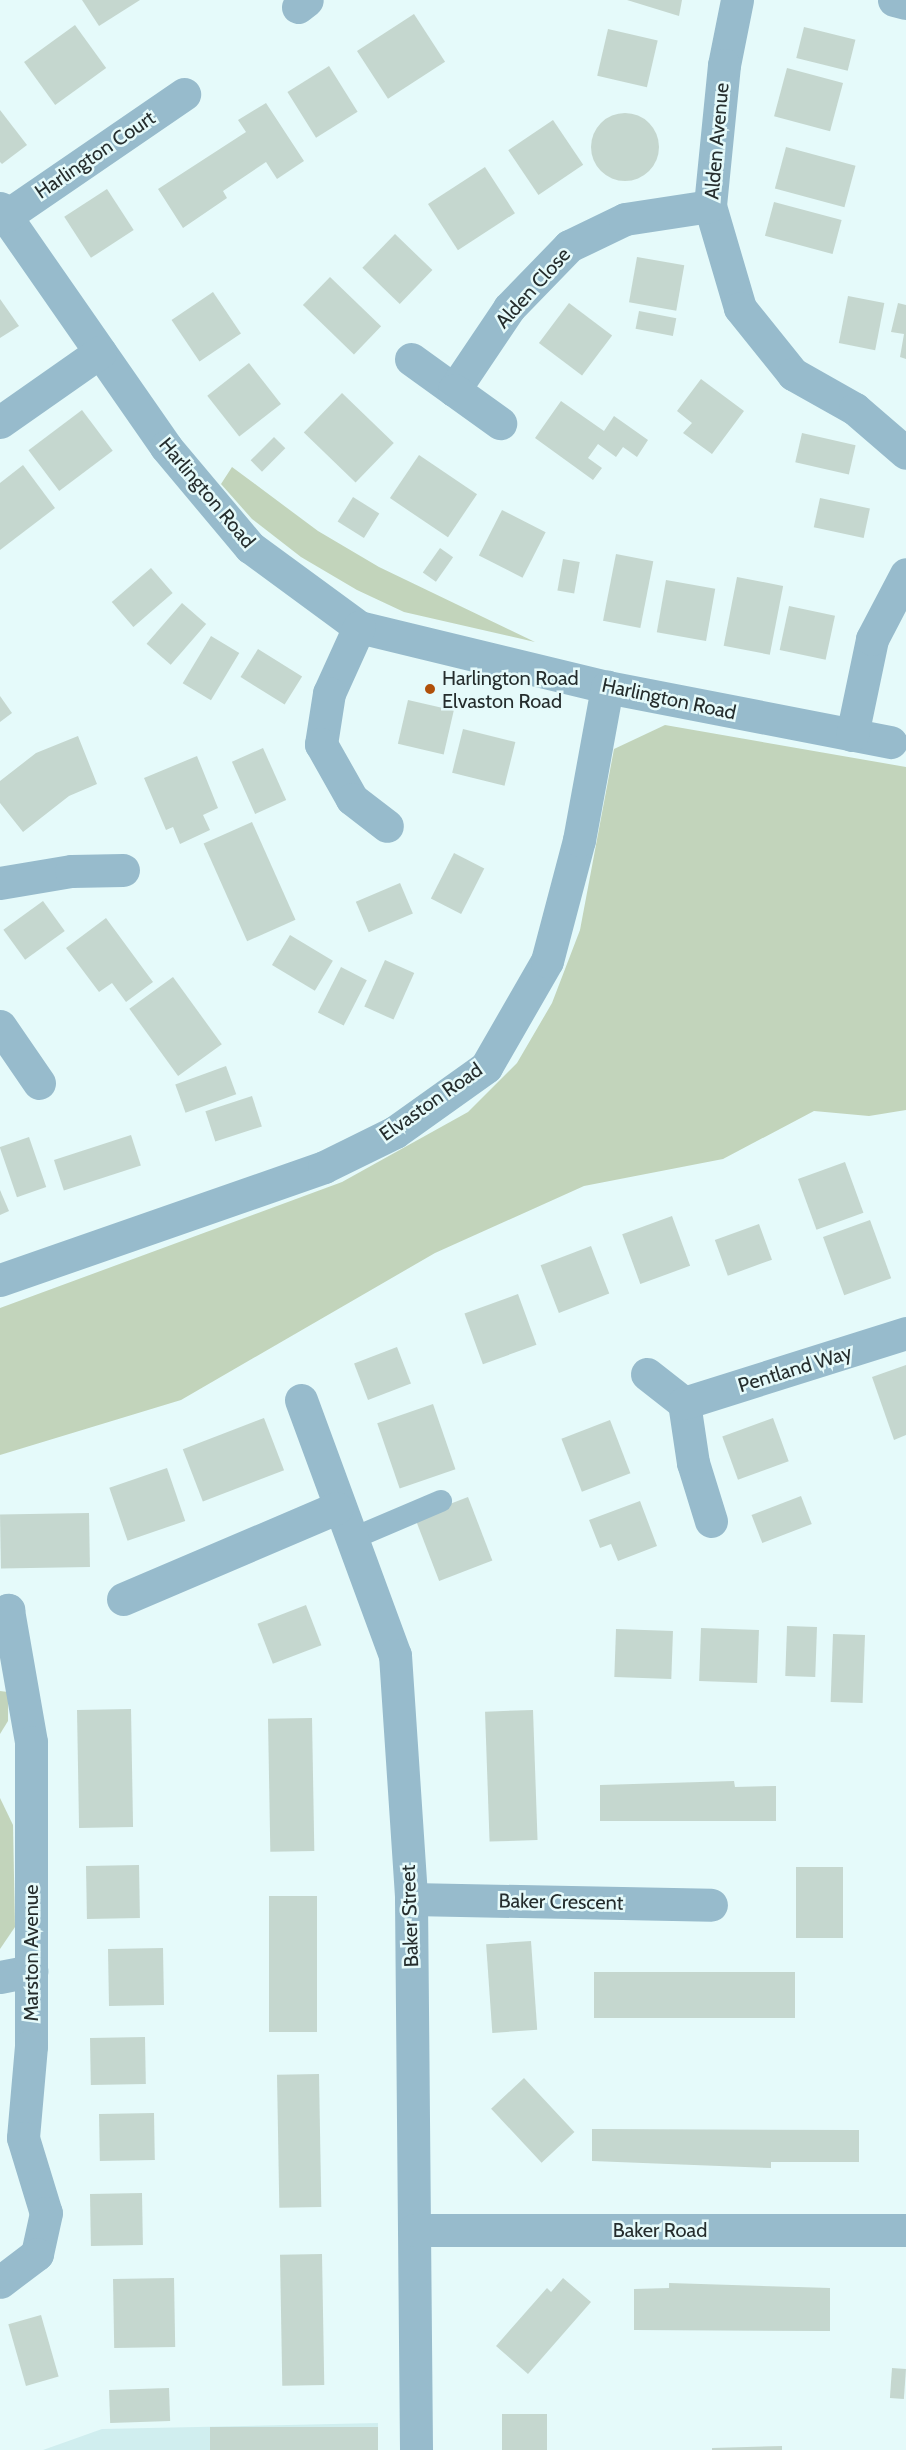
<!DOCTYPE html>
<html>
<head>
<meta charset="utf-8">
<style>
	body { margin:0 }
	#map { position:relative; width:906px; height:2450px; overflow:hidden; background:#e5fafa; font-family:Cabin,sans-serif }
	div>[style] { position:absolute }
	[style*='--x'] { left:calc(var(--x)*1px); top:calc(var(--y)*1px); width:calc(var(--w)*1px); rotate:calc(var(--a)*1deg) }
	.built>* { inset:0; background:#d0eeef }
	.green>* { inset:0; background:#c2d4bb }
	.building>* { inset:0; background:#c5d7cf; transform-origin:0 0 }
	.round { border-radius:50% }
	.lane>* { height:22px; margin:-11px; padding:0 11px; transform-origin:11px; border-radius:11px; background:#97bbcc }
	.street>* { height:33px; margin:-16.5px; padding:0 16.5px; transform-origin:16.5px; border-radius:16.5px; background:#97bbcc }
	.dots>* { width:16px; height:16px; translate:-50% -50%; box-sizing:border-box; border:3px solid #e5fafa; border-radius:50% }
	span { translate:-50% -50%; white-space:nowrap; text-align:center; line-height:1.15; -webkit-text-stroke:5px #e5fafa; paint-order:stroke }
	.street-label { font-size:20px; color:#252d2d }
	.poi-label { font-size:20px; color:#252d2d }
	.left { translate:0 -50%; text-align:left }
</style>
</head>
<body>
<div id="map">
	<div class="built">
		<i style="clip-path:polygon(378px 2423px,378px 2450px,43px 2450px,102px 2429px)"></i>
	</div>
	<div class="green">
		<i style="clip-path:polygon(232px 467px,318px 531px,379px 567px,535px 642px,404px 612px,357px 590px,301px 557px,252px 519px,221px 484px)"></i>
		<i style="clip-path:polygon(665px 725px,906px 767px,906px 1110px,869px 1116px,814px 1111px,723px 1159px,584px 1186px,435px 1253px,181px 1400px,0 1455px,0 1308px,342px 1182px,468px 1112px,517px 1063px,552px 1003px,580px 930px,614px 749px)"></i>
		<i style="clip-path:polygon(0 1691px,8px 1692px,8px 1721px,0 1734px)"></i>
		<i style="clip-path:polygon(0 1798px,13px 1825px,15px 1927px,0 1949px)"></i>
	</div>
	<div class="building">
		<i style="clip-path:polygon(82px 0,140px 0,99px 26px)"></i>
		<i style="clip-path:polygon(627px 0,682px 0,679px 16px)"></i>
		<i style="left:414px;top:14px;width:57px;height:68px;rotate:57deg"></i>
		<i style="left:75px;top:25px;width:53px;height:63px;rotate:54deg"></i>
		<i style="left:804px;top:27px;width:53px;height:32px;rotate:14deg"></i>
		<i style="left:608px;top:29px;width:51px;height:48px;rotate:13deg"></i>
		<i style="left:329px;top:66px;width:54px;height:49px;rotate:58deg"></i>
		<i style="left:787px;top:68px;width:58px;height:50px;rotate:15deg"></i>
		<i style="clip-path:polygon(266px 103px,304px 161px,277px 179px,266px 162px,223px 191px,227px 198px,183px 228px,158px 189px,246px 132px,238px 120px)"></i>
		<i style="clip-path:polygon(0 110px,27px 145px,2px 164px,0 162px)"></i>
		<i class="round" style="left:591px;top:113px;width:68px;height:68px"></i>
		<i style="left:553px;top:120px;width:54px;height:54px;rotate:56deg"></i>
		<i style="left:786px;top:147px;width:72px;height:43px;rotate:15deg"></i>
		<i style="left:485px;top:167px;width:55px;height:68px;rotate:57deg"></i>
		<i style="left:107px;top:189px;width:49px;height:51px;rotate:57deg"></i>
		<i style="left:774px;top:202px;width:70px;height:35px;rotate:15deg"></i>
		<i style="left:395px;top:234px;width:52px;height:47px;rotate:44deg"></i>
		<i style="left:637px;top:257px;width:48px;height:46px;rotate:10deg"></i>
		<i style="left:330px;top:277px;width:71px;height:39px;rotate:44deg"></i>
		<i style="left:213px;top:292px;width:50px;height:50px;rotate:56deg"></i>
		<i style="left:848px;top:296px;width:37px;height:48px;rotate:11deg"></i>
		<i style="clip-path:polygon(0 299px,19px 326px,0 338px)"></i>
		<i style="left:569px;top:303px;width:54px;height:50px;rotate:37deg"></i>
		<i style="clip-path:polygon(898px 303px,906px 305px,906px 359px,900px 357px,904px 334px,891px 332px)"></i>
		<i style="left:639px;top:311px;width:38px;height:18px;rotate:11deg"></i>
		<i style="left:249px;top:363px;width:52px;height:53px;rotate:52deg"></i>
		<i style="clip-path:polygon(701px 379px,744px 411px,712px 454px,683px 433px,692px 423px,677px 411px)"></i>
		<i style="left:342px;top:393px;width:72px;height:55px;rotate:44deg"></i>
		<i style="clip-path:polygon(561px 401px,604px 431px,614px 416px,648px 440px,637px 457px,623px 447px,616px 457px,598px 444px,588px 458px,602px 468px,593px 480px,535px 438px)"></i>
		<i style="left:82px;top:410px;width:51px;height:67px;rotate:53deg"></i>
		<i style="left:802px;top:433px;width:55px;height:30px;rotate:13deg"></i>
		<i style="left:274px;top:437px;width:16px;height:33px;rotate:45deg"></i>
		<i style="left:419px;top:455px;width:70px;height:52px;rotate:34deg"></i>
		<i style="clip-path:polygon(23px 465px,55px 508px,0 550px,0 483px)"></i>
		<i style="left:353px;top:497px;width:31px;height:29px;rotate:32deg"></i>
		<i style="left:820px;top:498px;width:51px;height:30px;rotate:12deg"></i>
		<i style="left:502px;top:510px;width:49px;height:51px;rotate:27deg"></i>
		<i style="left:440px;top:548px;width:16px;height:30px;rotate:35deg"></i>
		<i style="left:616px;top:554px;width:38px;height:68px;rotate:11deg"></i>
		<i style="left:563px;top:559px;width:17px;height:32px;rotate:10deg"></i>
		<i style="left:151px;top:568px;width:33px;height:52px;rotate:49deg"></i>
		<i style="left:737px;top:577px;width:47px;height:70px;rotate:11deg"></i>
		<i style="left:666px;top:580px;width:50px;height:53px;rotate:10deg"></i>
		<i style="left:182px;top:603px;width:32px;height:54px;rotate:41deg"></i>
		<i style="left:789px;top:606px;width:47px;height:45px;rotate:12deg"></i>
		<i style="left:211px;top:636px;width:33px;height:55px;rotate:31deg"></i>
		<i style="left:258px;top:649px;width:52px;height:33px;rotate:32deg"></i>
		<i style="clip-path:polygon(0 696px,12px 713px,0 722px)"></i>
		<i style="left:408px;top:700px;width:47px;height:45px;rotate:13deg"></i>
		<i style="left:463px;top:729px;width:54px;height:45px;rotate:14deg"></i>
		<i style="clip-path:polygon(78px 736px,97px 784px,69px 796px,23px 832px,0 803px,0 781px,36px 753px)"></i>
		<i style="left:263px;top:748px;width:57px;height:34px;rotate:66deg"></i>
		<i style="clip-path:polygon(197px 756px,218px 808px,203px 815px,210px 830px,180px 844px,173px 827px,166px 830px,144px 778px)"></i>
		<i style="left:252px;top:822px;width:107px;height:53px;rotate:66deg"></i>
		<i style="left:454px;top:853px;width:34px;height:51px;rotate:27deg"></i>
		<i style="left:400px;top:883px;width:33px;height:48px;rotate:67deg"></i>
		<i style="left:43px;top:901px;width:37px;height:49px;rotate:54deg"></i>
		<i style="clip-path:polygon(106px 918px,153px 982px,126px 1002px,112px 983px,99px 992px,66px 948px)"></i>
		<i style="left:290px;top:935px;width:50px;height:35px;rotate:31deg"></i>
		<i style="left:385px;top:960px;width:32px;height:51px;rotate:24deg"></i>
		<i style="left:341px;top:967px;width:29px;height:51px;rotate:27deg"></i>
		<i style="left:173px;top:977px;width:83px;height:54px;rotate:54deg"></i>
		<i style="left:226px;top:1066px;width:30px;height:54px;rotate:70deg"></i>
		<i style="left:252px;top:1096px;width:32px;height:49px;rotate:72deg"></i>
		<i style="left:131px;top:1135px;width:32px;height:81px;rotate:72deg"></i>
		<i style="left:29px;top:1137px;width:53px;height:31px;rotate:71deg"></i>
		<i style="left:845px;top:1162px;width:54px;height:50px;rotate:70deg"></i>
		<i style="clip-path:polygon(0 1190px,9px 1211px,0 1215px)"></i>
		<i style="left:672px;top:1216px;width:53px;height:53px;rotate:70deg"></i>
		<i style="left:870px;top:1220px;width:62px;height:50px;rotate:70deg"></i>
		<i style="left:759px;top:1224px;width:38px;height:47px;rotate:70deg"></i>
		<i style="left:591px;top:1246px;width:51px;height:54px;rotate:69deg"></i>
		<i style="left:518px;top:1294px;width:54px;height:57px;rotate:70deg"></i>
		<i style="left:397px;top:1347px;width:39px;height:46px;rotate:69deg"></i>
		<i style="clip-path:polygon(906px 1365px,906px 1435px,894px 1440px,872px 1377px)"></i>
		<i style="left:433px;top:1404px;width:69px;height:59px;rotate:71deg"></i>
		<i style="left:264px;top:1418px;width:56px;height:87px;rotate:69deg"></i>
		<i style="left:773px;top:1418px;width:46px;height:54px;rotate:70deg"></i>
		<i style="left:610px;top:1420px;width:57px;height:52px;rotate:69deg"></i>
		<i style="left:167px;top:1468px;width:56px;height:61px;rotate:71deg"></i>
		<i style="left:801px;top:1496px;width:30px;height:53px;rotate:69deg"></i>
		<i style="left:468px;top:1497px;width:68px;height:57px;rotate:69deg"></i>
		<i style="clip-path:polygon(640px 1501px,657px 1546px,618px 1561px,611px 1544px,600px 1548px,589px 1520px)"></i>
		<i style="left:89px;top:1513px;width:54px;height:89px;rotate:89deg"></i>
		<i style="left:306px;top:1605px;width:43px;height:52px;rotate:69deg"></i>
		<i style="left:787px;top:1626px;width:30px;height:50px;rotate:2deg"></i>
		<i style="left:701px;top:1628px;width:58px;height:53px;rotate:2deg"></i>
		<i style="left:616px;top:1629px;width:57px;height:48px;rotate:2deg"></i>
		<i style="left:833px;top:1634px;width:32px;height:68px;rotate:2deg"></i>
		<i style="left:131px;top:1709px;width:118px;height:54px;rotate:89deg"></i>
		<i style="left:533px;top:1710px;width:130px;height:48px;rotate:88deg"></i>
		<i style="left:312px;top:1718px;width:133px;height:44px;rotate:89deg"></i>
		<i style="clip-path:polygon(734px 1781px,735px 1787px,776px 1786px,776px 1821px,600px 1821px,600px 1785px)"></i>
		<i style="left:139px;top:1865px;width:53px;height:53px;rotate:89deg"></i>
		<i style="left:796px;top:1867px;width:47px;height:71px"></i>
		<i style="left:269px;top:1896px;width:48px;height:136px"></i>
		<i style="left:531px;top:1941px;width:89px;height:45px;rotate:86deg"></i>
		<i style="left:163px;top:1948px;width:57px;height:55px;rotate:89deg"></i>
		<i style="left:795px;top:1972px;width:46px;height:201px;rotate:90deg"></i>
		<i style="left:145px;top:2037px;width:47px;height:55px;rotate:89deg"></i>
		<i style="left:319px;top:2074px;width:133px;height:42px;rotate:89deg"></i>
		<i style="left:524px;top:2078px;width:74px;height:45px;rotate:47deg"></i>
		<i style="left:154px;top:2113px;width:47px;height:55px;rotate:89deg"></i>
		<i style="clip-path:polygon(592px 2129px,859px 2130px,859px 2162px,771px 2162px,771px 2168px,592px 2161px)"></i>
		<i style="left:142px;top:2193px;width:52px;height:52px;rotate:89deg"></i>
		<i style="left:322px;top:2254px;width:131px;height:42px;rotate:89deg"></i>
		<i style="left:174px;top:2278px;width:69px;height:61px;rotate:89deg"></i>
		<i style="clip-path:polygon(563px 2278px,591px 2302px,528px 2374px,496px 2346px,547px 2288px,551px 2292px)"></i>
		<i style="clip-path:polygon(669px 2283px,830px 2288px,830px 2331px,634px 2330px,634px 2289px,669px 2288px)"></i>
		<i style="left:41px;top:2315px;width:64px;height:34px;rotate:74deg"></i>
		<i style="left:892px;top:2368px;width:14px;height:30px;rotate:4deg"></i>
		<i style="left:169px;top:2388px;width:33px;height:60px;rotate:88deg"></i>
		<i style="left:502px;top:2414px;width:45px;height:36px"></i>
		<i style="left:378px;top:2427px;width:23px;height:168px;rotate:90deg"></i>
		<i style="clip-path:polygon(782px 2446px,782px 2450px,712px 2450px,712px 2448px)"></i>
	</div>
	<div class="lane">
		<i style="--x:349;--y:1540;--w:100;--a:-23"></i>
	</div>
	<div class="street">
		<i style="--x:737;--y:0;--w:66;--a:101.3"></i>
		<i style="--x:724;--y:65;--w:142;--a:95.7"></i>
		<i style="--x:710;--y:206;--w:106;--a:73.6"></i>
		<i style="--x:740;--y:308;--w:85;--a:51.2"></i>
		<i style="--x:793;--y:374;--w:71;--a:29.4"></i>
		<i style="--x:855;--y:409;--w:67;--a:40.8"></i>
		<i style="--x:894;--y:0;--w:12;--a:14"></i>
		<i style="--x:298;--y:7;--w:11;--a:-38"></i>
		<i style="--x:0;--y:208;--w:291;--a:55.2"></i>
		<i style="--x:166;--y:447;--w:131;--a:50"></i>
		<i style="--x:250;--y:547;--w:135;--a:36.3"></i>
		<i style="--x:359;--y:627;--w:255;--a:13.6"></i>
		<i style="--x:607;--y:687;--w:289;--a:11"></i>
		<i style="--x:6;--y:216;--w:216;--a:-34.4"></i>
		<i style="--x:411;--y:359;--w:53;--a:35.8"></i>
		<i style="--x:454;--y:390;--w:99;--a:-56.1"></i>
		<i style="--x:509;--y:308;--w:86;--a:-45.9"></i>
		<i style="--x:569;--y:246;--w:62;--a:-25.7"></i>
		<i style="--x:625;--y:219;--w:86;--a:-8.7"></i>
		<i style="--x:454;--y:390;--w:57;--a:35.7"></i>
		<i style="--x:0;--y:422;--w:122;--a:-35"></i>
		<i style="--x:359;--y:627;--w:72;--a:114.4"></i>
		<i style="--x:329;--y:693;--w:52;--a:98.9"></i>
		<i style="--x:321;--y:744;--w:63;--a:60.6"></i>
		<i style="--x:352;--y:799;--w:44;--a:37.6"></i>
		<i style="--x:852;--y:735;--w:98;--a:-78.2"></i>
		<i style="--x:872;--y:639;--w:73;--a:-62.4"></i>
		<i style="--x:0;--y:883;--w:72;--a:-9.6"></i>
		<i style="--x:71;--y:871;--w:52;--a:-1.1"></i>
		<i style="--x:0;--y:1026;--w:69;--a:55.6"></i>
		<i style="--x:0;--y:1280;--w:343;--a:-19.2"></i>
		<i style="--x:324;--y:1167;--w:79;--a:-26.2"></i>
		<i style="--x:395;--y:1132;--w:112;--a:-35.5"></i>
		<i style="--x:486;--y:1067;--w:122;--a:-60.1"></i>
		<i style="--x:547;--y:961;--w:125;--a:-75.2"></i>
		<i style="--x:579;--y:840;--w:156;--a:-79.6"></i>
		<i style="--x:647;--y:1374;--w:47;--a:38.1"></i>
		<i style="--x:301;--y:1400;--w:272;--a:69.8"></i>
		<i style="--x:395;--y:1655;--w:245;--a:86.2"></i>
		<i style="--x:411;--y:1899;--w:551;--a:89.48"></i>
		<i style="--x:711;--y:1521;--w:61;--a:-107.2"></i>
		<i style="--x:693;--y:1463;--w:61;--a:-98.5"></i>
		<i style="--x:684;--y:1403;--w:233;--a:-17.5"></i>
		<i style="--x:123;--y:1599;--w:232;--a:-23.1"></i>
		<i style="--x:0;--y:1613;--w:9;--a:-21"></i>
		<i style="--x:8;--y:1610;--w:134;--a:80.1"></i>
		<i style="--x:31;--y:1742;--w:304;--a:90"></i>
		<i style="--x:31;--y:2046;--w:92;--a:95"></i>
		<i style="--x:23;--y:2138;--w:78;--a:73"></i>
		<i style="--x:46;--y:2213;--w:42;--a:102.4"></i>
		<i style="--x:37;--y:2254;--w:46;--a:142.9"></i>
		<i style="--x:411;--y:1899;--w:300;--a:1.1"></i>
		<i style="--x:0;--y:1977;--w:32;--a:-11"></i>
		<i style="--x:414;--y:2230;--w:492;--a:0"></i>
	</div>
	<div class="dots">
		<i style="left:430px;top:689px;background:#b0500a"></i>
	</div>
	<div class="street-label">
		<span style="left:717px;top:141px;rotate:-85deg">Alden Avenue</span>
		<span style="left:95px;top:155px;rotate:-34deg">Harlington Court</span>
		<span style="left:533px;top:288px;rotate:-48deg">Alden Close</span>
		<span style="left:207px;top:493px;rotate:50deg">Harlington Road</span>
		<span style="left:669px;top:699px;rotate:12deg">Harlington Road</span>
		<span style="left:431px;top:1102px;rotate:-35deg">Elvaston Road</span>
		<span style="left:795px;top:1369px;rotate:-17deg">Pentland Way</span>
		<span style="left:561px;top:1902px;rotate:1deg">Baker Crescent</span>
		<span style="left:410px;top:1916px;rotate:-92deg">Baker Street</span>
		<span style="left:31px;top:1953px;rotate:-90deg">Marston Avenue</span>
		<span style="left:660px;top:2230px">Baker Road</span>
	</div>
	<div class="poi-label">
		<span class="left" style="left:442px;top:690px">Harlington Road<br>Elvaston Road</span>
	</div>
</div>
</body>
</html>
